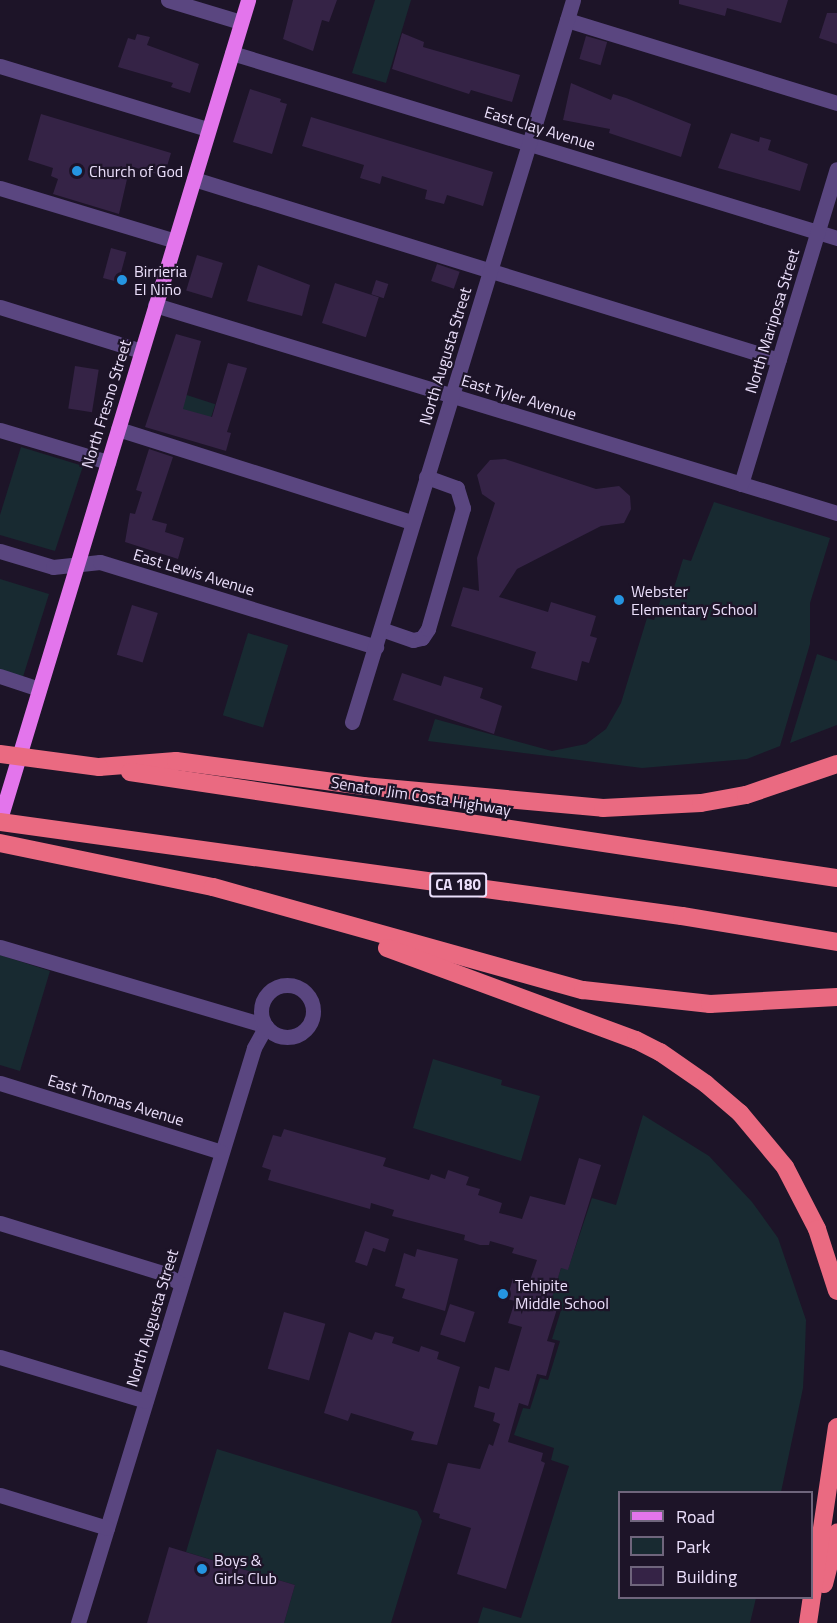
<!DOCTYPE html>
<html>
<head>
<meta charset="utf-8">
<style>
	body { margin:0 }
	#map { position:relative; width:837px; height:1623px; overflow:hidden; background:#1d1428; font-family:"Titillium Web",sans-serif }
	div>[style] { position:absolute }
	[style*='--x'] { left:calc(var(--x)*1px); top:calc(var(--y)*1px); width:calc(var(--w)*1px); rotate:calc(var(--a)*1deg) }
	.green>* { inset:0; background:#182a31; transform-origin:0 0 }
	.building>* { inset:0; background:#352346; transform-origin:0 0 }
	.minor>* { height:15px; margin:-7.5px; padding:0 7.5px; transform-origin:7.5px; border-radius:7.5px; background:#5a4680 }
	.minor>.ring { margin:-7.5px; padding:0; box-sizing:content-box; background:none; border:15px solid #5a4680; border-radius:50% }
	.major>* { height:15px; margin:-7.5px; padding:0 7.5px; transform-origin:7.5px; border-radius:7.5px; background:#e375ec }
	.highway>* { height:18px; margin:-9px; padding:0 9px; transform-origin:9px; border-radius:9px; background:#ea6a81 }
	.highway-bridge>* { height:18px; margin:-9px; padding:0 9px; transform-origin:9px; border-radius:9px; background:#ea6a81 }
	.dots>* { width:16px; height:16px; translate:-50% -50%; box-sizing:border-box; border:3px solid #1d1428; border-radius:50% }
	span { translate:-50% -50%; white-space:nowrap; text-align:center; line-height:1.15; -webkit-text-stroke:4.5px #1d1428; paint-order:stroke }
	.shield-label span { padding:2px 4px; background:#1d1428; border:2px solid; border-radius:4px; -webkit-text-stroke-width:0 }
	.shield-label { font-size:15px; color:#ebdffb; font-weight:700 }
	.street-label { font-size:16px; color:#ebdffb }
	.poi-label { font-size:16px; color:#ebdffb }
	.left { translate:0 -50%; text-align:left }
	.legend { position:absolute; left:618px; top:1491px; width:195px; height:108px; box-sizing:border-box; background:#1d1428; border:2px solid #6f657c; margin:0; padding:8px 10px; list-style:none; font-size:18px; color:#ebdffb }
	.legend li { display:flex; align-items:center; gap:12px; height:30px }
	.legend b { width:30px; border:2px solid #6f657c }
</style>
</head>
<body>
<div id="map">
	<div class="green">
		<i style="clip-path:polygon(375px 0,411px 0,386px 83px,352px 73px)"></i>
		<i style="left:162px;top:387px;width:56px;height:18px;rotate:18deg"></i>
		<i style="clip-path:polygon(21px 447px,83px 466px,55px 551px,0 535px,0 515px)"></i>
		<i style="clip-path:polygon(714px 502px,830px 538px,810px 603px,810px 644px,780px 746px,747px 759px,642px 768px,428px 741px,435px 719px,552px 751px,586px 744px,606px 729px,621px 703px,647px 618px,654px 620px,664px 589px,673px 591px,683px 559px,691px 561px)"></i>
		<i style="clip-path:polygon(0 579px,49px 594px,22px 680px,0 674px)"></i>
		<i style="left:248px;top:633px;width:42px;height:86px;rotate:17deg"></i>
		<i style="clip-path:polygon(817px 654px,837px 661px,837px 725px,790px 743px)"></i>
		<i style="clip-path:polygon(0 955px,50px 971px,20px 1071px,0 1065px)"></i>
		<i style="clip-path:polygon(433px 1059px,502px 1080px,501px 1085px,540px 1096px,521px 1161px,413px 1128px)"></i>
		<i style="clip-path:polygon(643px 1115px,709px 1156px,752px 1202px,778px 1238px,806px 1320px,805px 1349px,803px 1388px,781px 1492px,620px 1492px,620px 1598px,756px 1598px,750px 1623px,478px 1623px,483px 1607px,521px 1618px,539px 1562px,569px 1466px,551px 1460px,554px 1448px,514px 1435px,523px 1408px,530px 1409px,540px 1378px,548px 1380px,560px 1341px,552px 1339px,562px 1307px,550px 1302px,561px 1268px,568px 1269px,592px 1198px,616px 1205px)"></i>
		<i style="clip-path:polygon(217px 1449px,417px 1511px,422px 1521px,391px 1623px,284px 1623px,295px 1585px,186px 1552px)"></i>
	</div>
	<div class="building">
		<i style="clip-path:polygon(293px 0,337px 0,329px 22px,322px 20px,313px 51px,283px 39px)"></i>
		<i style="clip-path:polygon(679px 0,788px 0,781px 23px,727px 8px,725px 16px,679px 4px)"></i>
		<i style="clip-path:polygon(827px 13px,837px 13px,837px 44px,819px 38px)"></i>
		<i style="clip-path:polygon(402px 33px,424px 42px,423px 47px,520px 75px,512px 102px,471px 90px,469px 94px,392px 69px)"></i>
		<i style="clip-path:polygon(137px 34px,150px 37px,147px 45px,199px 64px,190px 93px,171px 87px,173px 83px,118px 67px,128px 38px,135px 40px)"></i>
		<i style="left:586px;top:36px;width:22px;height:24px;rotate:16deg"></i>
		<i style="clip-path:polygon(571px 83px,611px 100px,613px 94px,626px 98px,691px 124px,681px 157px,609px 133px,610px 129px,563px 120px)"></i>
		<i style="clip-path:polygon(250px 89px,281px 99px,280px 102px,287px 104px,272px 154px,233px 142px)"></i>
		<i style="clip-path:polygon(41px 114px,171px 153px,164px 176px,130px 166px,119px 214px,53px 194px,58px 179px,51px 176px,53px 168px,28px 160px)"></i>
		<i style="clip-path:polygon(311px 117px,493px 172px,483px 206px,447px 195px,444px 204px,425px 199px,427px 190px,382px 176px,380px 184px,360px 178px,364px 165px,302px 146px)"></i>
		<i style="clip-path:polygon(731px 133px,759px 142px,760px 137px,771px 140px,768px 150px,808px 164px,800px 191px,718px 168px)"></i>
		<i style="left:111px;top:248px;width:16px;height:31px;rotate:15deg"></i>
		<i style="left:197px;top:255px;width:27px;height:37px;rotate:17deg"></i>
		<i style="left:437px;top:264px;width:24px;height:18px;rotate:19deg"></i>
		<i style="clip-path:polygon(258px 265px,310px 285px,302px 316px,247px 301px)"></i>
		<i style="left:376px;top:280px;width:13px;height:15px;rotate:18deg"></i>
		<i style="left:335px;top:283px;width:46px;height:42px;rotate:18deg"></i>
		<i style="clip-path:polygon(176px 334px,201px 341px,183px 409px,212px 417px,228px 363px,247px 368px,227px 432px,231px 433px,226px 451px,145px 427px)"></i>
		<i style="left:75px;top:366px;width:24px;height:43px;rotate:9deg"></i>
		<i style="clip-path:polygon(149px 449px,173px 457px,152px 520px,167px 524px,165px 532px,184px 538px,178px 559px,125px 542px,130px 513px,135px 514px,142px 492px,136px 490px)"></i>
		<i style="clip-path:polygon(505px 459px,596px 489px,619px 486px,630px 496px,631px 509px,624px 523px,601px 526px,517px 569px,499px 597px,548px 612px,551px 602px,596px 616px,590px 636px,597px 638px,589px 663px,582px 661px,577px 681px,531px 668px,536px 652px,451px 626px,463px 587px,479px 591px,477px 558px,495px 503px,482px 494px,477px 475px,490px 460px)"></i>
		<i style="left:132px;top:605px;width:27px;height:52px;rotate:17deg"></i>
		<i style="clip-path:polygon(402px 673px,441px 686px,444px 676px,483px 688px,480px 698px,502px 706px,494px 734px,393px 700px)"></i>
		<i style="clip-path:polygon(284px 1129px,386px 1158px,383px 1166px,429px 1180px,431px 1174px,445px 1179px,448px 1170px,469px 1177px,466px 1185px,480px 1189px,478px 1195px,502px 1203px,499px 1213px,522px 1219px,530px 1196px,565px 1205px,579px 1158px,601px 1165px,568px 1270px,561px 1268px,549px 1307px,557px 1309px,547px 1341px,555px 1343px,546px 1376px,537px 1374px,528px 1406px,519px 1403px,508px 1442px,543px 1453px,541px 1461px,545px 1463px,506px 1589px,457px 1574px,471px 1528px,439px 1518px,440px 1514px,433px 1512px,448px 1463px,480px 1469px,489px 1444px,493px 1446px,500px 1424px,493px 1421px,495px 1413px,474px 1407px,479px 1386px,489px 1389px,495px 1367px,509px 1371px,522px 1327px,508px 1323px,515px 1301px,507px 1299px,513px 1278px,529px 1283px,537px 1260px,512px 1253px,514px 1248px,490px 1241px,489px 1245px,480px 1245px,464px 1240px,465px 1235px,392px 1216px,394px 1210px,371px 1203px,370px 1209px,268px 1180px,271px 1170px,262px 1167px,273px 1135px,281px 1137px)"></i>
		<i style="clip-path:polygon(365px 1231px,389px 1239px,385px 1252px,373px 1248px,367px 1266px,355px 1262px)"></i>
		<i style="clip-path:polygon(417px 1249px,458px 1259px,445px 1311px,402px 1298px,405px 1289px,395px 1286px,404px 1253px,415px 1257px)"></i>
		<i style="left:450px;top:1304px;width:26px;height:32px;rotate:18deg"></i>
		<i style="left:284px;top:1312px;width:43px;height:59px;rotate:16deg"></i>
		<i style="clip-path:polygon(349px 1332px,372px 1340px,375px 1332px,394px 1337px,392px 1343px,419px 1352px,421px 1346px,439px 1352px,437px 1359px,460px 1367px,437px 1445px,411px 1440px,414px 1432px,351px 1413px,348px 1421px,324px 1413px)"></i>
		<i style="clip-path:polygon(169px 1547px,295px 1585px,284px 1623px,147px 1623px)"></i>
	</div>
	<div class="minor">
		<i style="--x:168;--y:0;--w:76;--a:16.8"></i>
		<i style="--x:567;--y:20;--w:282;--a:17.1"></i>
		<i style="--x:232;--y:53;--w:633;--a:17"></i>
		<i style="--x:0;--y:66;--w:217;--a:16.9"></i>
		<i style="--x:194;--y:179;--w:612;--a:17.19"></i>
		<i style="--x:0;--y:188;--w:183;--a:16.8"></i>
		<i style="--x:155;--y:305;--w:713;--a:16.96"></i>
		<i style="--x:0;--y:307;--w:148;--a:17.3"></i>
		<i style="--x:118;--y:429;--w:308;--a:17.6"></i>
		<i style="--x:0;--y:430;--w:113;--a:16.5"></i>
		<i style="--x:741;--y:484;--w:329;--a:-73.1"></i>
		<i style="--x:0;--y:551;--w:55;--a:16.8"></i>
		<i style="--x:53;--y:567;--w:47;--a:-6.1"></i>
		<i style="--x:100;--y:562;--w:289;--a:17.1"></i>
		<i style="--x:381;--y:629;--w:34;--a:19"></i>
		<i style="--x:413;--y:640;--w:9;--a:-13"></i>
		<i style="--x:422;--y:638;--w:11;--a:-56"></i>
		<i style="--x:428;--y:629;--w:126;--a:-73.9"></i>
		<i style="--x:463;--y:508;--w:21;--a:-107"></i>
		<i style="--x:457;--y:488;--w:33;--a:-160"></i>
		<i style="--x:0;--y:676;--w:41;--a:18.4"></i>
		<i style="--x:352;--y:722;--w:755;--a:-72.98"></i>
		<i style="--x:0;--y:947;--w:277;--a:16.5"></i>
		<i style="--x:266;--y:1026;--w:25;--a:119"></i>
		<i style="--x:254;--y:1048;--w:601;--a:107.02"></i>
		<i class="ring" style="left:261px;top:985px;width:37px;height:37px"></i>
		<i style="--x:0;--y:1083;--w:232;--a:17.3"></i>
		<i style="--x:0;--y:1223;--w:170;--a:17.1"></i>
		<i style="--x:163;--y:1273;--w:21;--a:31"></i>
		<i style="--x:0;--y:1357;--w:152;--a:16.8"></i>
		<i style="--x:0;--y:1495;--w:112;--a:17.1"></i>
	</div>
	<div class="major">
		<i style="--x:0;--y:819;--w:856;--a:-73.15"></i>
	</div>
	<div class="highway">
		<i style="--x:99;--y:767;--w:77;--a:-4.5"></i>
		<i style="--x:176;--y:761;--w:189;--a:7.6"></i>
		<i style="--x:363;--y:786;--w:241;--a:5.2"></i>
		<i style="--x:603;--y:808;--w:98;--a:-2.9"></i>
		<i style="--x:701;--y:803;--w:46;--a:-10.1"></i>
		<i style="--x:746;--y:795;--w:96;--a:-18.8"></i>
		<i style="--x:130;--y:772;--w:715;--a:8.53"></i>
		<i style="--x:0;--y:822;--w:688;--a:7.85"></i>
		<i style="--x:682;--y:916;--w:157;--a:9.5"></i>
		<i style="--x:0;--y:843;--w:217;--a:11.7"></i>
		<i style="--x:213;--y:887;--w:384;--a:15.6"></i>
		<i style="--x:583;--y:990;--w:128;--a:6.3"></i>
		<i style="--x:710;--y:1004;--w:127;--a:-3.2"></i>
		<i style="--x:387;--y:948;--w:265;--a:20.3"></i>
		<i style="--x:636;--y:1040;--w:27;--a:27"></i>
		<i style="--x:660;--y:1052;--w:56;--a:34.8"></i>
		<i style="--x:706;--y:1084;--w:45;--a:40.5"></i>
		<i style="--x:740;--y:1113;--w:70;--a:50.2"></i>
		<i style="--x:785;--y:1167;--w:70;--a:62.7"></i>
		<i style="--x:817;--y:1229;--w:65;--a:72.1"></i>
		<i style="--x:824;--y:1584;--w:53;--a:-75.7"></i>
		<i style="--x:808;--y:1623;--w:198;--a:-81.6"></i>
	</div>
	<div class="highway-bridge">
		<i style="--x:0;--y:754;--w:100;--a:7.5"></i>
	</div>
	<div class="dots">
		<i style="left:77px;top:171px;background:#2595e1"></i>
		<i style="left:122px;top:280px;background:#2595e1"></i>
		<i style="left:619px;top:600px;background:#2595e1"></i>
		<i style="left:503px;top:1294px;background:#2595e1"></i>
		<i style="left:202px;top:1569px;background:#2595e1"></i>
	</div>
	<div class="shield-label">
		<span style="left:458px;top:885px">CA 180</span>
	</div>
	<div class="street-label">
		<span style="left:540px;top:128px;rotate:17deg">East Clay Avenue</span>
		<span style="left:772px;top:321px;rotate:-73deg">North Mariposa Street</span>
		<span style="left:445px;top:356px;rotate:-73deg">North Augusta Street</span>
		<span style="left:519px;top:397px;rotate:17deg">East Tyler Avenue</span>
		<span style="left:106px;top:404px;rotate:-73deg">North Fresno Street</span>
		<span style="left:194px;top:572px;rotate:17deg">East Lewis Avenue</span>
		<span style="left:421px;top:796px;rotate:9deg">Senator Jim Costa Highway</span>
		<span style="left:116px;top:1100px;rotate:17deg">East Thomas Avenue</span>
		<span style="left:152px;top:1318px;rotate:-73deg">North Augusta Street</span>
	</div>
	<div class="poi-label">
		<span class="left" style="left:89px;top:171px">Church of God</span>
		<span class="left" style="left:134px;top:280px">Birrieria<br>El Niño</span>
		<span class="left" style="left:631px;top:600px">Webster<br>Elementary School</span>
		<span class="left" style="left:515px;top:1294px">Tehipite<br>Middle School</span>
		<span class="left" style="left:214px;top:1569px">Boys &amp;<br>Girls Club</span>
	</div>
	<ul class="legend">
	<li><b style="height:8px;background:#e375ec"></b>Road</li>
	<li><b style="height:16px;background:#182a31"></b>Park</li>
	<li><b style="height:16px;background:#352346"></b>Building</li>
	</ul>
</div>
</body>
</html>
